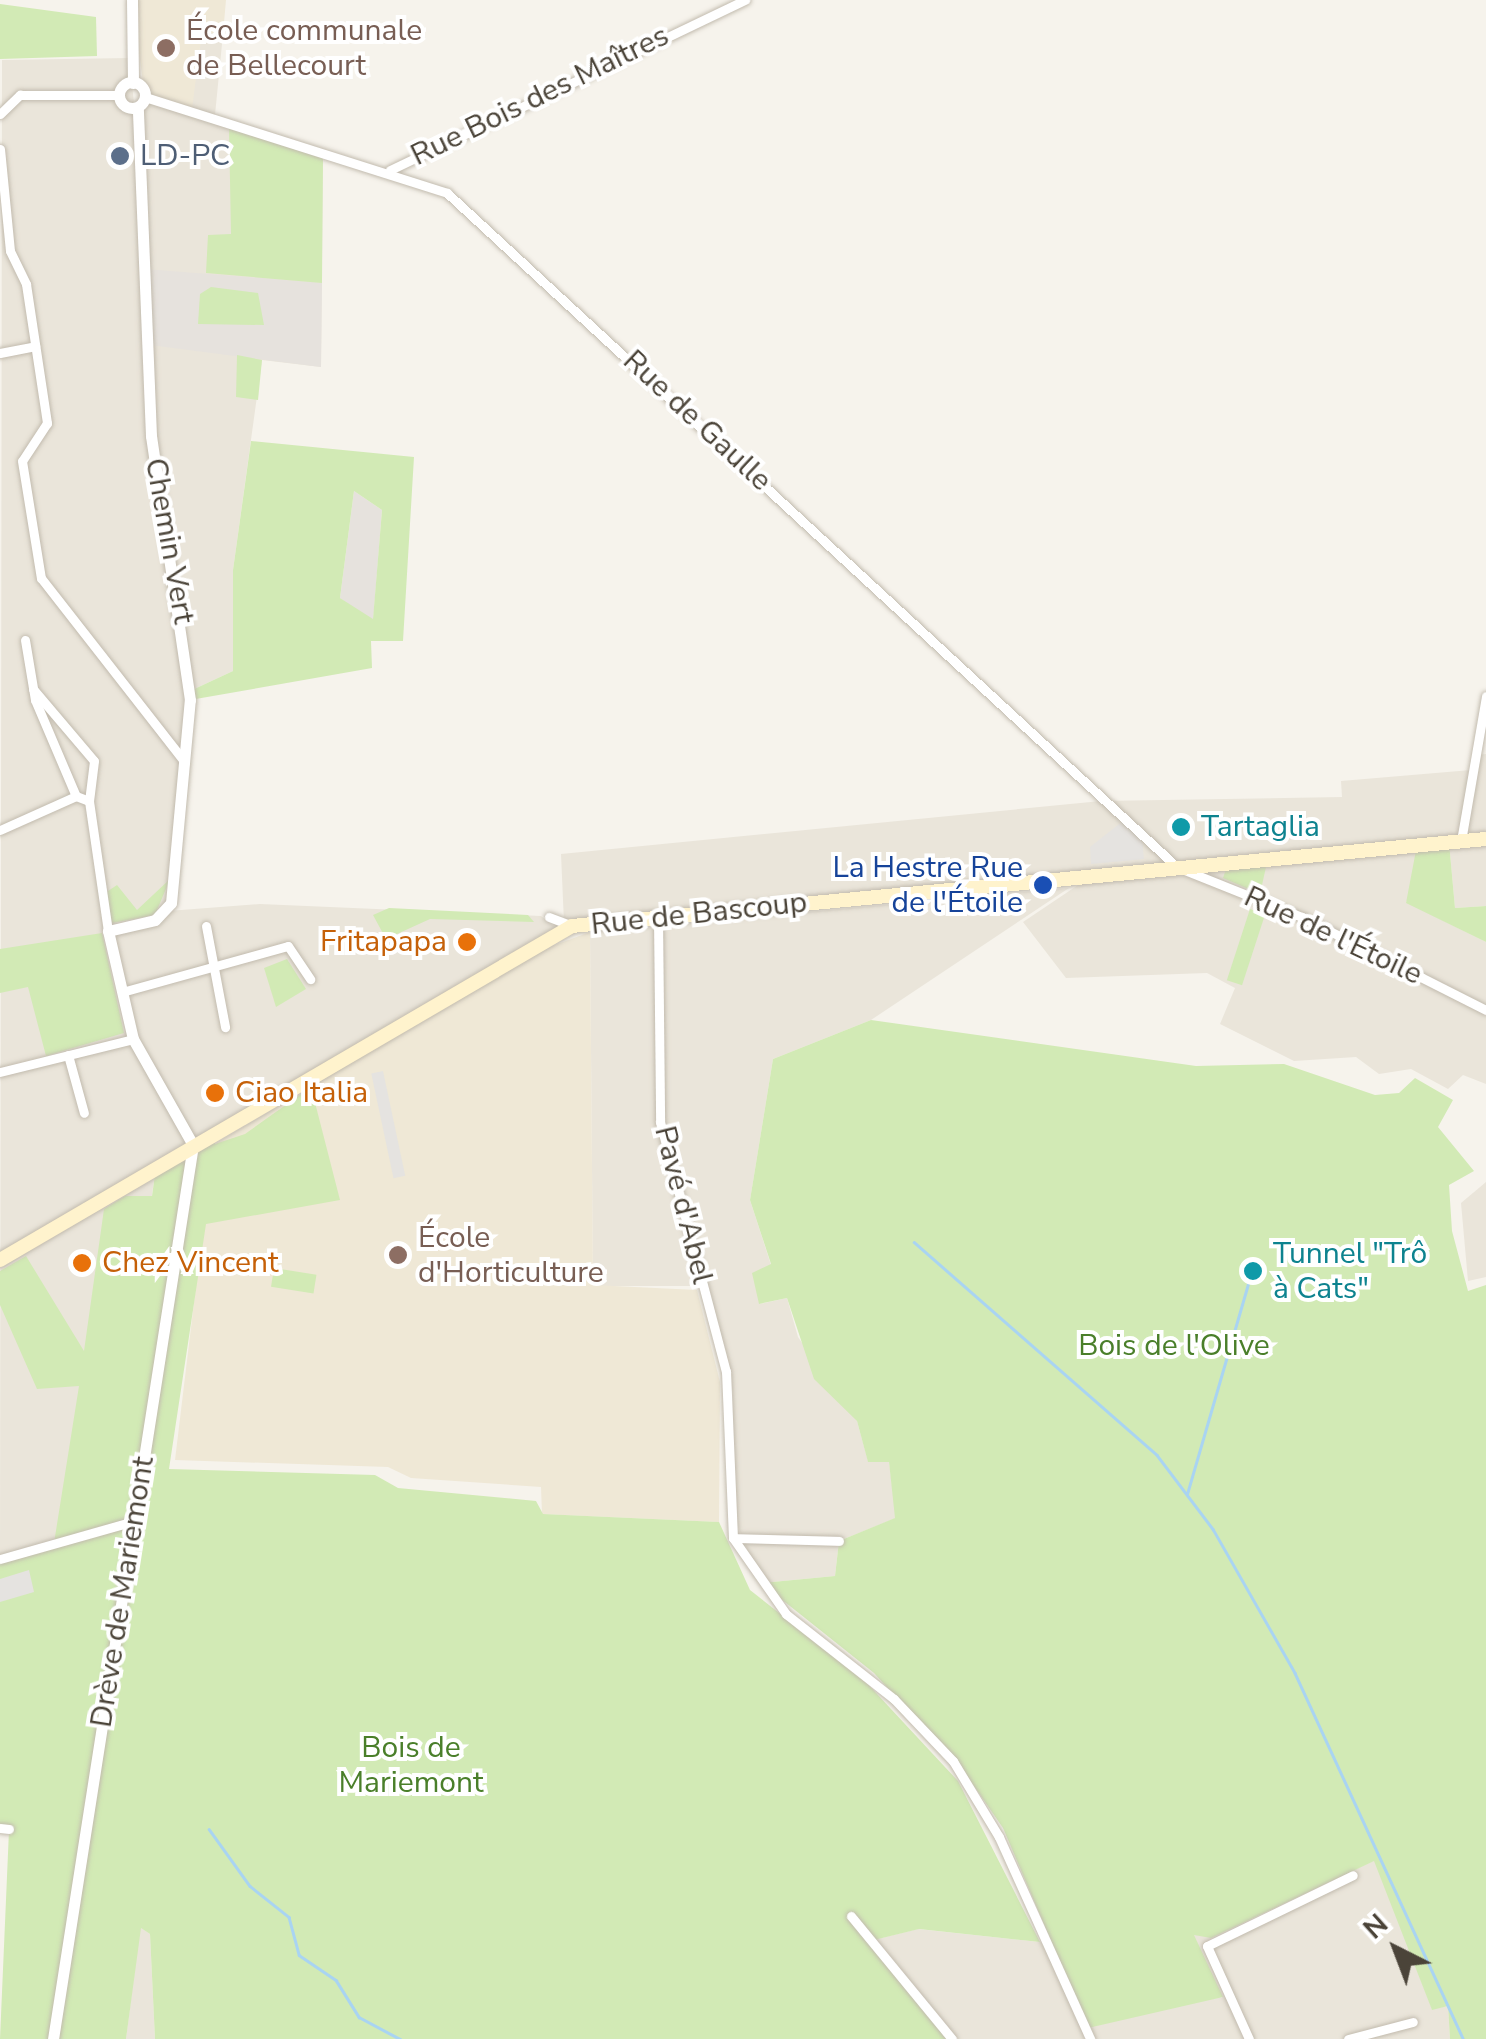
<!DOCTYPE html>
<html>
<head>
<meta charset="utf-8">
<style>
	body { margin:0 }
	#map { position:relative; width:1486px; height:2039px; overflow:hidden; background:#f6f3ec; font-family:"Nunito Sans",sans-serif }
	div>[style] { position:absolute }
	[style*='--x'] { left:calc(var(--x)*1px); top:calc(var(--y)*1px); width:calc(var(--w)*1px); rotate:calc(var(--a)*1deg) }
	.residential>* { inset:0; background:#eae5da }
	.industrial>* { inset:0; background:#e6e2dd }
	.education>* { inset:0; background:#efe8d6 }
	.green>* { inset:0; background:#d2eab5; transform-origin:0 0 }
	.parking>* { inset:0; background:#e5e3e0; transform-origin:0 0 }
	.stream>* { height:2.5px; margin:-1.25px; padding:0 1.25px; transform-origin:1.25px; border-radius:1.25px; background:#a9d4f2 }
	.roads { filter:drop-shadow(0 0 2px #c2bbae) drop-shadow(0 0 2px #c2bbae) }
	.minor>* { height:9px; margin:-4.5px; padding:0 4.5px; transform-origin:4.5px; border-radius:4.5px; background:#fff }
	.tertiary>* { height:11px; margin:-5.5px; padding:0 5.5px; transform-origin:5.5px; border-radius:5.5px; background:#fff }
	.tertiary>.ring { margin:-5.5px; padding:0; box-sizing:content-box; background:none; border:11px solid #fff; border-radius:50% }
	.secondary>* { height:14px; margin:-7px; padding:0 7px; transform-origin:7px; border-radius:7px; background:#fff3cd }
	.dots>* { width:28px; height:28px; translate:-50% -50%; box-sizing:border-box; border:5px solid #fff; border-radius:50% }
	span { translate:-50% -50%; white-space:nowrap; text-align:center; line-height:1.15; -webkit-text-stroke:8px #fff; paint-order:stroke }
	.education-label { font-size:30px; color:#785e54 }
	.left { translate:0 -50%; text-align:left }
	.street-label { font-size:30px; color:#4b4439 }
	.service-label { font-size:30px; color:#4e5e75 }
	.culture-label { font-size:30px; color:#0d838f }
	.transit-label { font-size:30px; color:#164399 }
	.right { translate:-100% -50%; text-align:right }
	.food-label { font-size:30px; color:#c56008 }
	.park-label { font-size:30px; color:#4a7f2a }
	.north { position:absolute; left:1346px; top:1899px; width:100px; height:100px; -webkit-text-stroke:8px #fff; paint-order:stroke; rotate:318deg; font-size:28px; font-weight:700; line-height:40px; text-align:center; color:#4b4439 }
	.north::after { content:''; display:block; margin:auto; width:35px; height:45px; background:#4b4439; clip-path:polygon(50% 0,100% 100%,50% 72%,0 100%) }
</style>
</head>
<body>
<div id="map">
	<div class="residential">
		<i style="clip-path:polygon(202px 31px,223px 34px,215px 115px,323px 156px,321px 367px,262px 360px,233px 570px,233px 671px,190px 691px,168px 911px,260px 904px,541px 916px,560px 931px,156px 1167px,104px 1529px,0 1559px,2px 60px,129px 58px,138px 139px,145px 97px,191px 108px)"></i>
		<i style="clip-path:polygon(1486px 754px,1486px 906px,1455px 908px,1449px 843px,1406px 902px,1486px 942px,1486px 1084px,1463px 1075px,1448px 1089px,1411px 1069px,1379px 1074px,1356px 1057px,1294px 1061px,1220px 1024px,1235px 988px,1207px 973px,1066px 978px,1023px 922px,1090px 877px,564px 923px,561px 854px,1101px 801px,1342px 797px,1341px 781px,1471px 770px,1475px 755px)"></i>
		<i style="clip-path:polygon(1069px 888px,871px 1020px,773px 1059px,750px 1200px,771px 1265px,760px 1304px,787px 1298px,798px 1337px,857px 1421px,868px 1461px,889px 1461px,896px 1518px,839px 1541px,835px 1576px,761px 1583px,732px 1512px,733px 1392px,707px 1286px,593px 1286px,590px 932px)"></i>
		<i style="clip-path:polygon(1486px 1182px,1486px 1277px,1468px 1281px,1461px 1203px)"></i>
		<i style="clip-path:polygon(1375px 1860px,1432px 2009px,1448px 2006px,1450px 2039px,955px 2039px,873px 1940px,918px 1929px,1040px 1942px,1222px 1998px,1193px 1935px,1252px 1919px)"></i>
		<i style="clip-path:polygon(140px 1927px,150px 1934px,155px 2039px,126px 2039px)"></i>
	</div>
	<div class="industrial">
		<i style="clip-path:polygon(145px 269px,322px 283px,321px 367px,150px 345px)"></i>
		<i style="clip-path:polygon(354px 491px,382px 510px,373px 622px,340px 598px)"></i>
	</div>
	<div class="education">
		<i style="clip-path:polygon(132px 0,226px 0,223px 34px,202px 32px,192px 109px,145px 97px)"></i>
		<i style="clip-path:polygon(590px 932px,593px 1285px,697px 1290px,720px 1382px,719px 1522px,542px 1514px,541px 1487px,411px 1478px,388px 1467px,175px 1460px,213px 1145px,536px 952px)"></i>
	</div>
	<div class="green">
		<i style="clip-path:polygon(0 4px,96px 17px,97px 56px,0 59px)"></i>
		<i style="clip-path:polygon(229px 128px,323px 156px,322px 283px,206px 273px,208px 235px,231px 234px)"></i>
		<i style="clip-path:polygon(211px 287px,258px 293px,264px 325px,198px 324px,200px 294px)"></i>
		<i style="clip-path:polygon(237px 355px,262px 360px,258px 400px,236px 397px)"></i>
		<i style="clip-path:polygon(evenodd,251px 441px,414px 457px,403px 641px,371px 641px,372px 668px,190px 700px,190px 691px,233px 671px,233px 570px,251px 441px,354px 491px,382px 510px,373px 619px,340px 598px,354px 491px)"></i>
		<i style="clip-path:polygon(1449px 842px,1455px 908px,1486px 906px,1486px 942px,1406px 903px,1417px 845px)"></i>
		<i style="clip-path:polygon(1266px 867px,1260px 894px,1223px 878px,1226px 869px)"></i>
		<i style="clip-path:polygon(170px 879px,155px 915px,112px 923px,105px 893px,117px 885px,137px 910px)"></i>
		<i style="clip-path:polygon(389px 908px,528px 915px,534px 922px,430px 919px,386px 939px,373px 915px)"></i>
		<i style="left:1250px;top:909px;width:16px;height:75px;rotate:18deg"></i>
		<i style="clip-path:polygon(102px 933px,124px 1033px,46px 1056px,28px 987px,0 993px,0 949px)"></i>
		<i style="clip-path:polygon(287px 959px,306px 989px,276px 1007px,264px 968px)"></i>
		<i style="clip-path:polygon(871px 1020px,1196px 1066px,1284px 1064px,1375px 1095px,1399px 1093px,1415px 1078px,1453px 1100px,1438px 1127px,1474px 1171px,1449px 1185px,1452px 1231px,1468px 1291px,1486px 1285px,1486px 2039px,1450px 2039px,1448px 2006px,1432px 2010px,1374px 1861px,1211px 1938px,1194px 1935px,1223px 1997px,1088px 2028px,1003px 1828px,965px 1773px,874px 1673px,761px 1583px,835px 1576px,839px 1541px,895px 1518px,889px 1462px,868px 1462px,857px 1421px,814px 1379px,787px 1298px,759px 1304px,752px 1273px,771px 1264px,750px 1200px,773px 1059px)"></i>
		<i style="clip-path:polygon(311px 1087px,340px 1200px,206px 1224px,169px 1469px,375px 1475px,398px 1488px,536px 1501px,543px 1514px,719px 1522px,750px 1590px,864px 1680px,958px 1781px,1040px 1942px,919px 1929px,874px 1940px,955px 2039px,155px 2039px,150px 1934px,141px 1928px,126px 2039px,59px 2039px,140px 1519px,53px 2039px,0 2039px,9px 1830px,0 1828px,0 1559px,54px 1543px,79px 1386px,37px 1389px,0 1305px,0 1271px,26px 1256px,84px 1351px,104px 1209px,125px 1196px,152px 1196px,156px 1167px,209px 1135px,215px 1144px,245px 1134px)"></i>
		<i style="left:274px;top:1268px;width:43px;height:19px;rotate:9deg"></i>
	</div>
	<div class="parking">
		<i style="clip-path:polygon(1123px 821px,1142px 838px,1144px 859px,1091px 864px,1090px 847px)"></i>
		<i style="left:383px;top:1071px;width:107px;height:12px;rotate:78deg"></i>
		<i style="clip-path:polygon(29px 1570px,34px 1592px,0 1602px,0 1579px)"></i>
	</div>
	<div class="stream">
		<i style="--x:914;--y:1242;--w:323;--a:41.2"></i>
		<i style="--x:1157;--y:1455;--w:93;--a:52.9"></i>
		<i style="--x:1213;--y:1529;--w:166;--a:60.3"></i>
		<i style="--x:1295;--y:1673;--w:403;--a:65.3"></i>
		<i style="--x:1187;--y:1494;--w:219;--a:-73.8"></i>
		<i style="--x:209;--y:1829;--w:70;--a:54.3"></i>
		<i style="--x:250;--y:1886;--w:50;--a:38.5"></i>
		<i style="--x:289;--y:1917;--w:39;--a:75"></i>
		<i style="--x:299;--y:1955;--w:45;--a:34"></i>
		<i style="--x:336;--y:1980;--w:44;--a:58.1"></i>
		<i style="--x:359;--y:2017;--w:47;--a:28.2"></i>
	</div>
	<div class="roads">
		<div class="minor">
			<i style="--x:145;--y:97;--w:317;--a:17.6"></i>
			<i style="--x:447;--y:193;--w:994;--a:42.72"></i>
			<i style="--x:1177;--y:867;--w:135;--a:21.8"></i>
			<i style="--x:1302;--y:917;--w:206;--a:26.8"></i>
			<i style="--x:0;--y:114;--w:28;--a:-44"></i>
			<i style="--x:20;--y:95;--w:100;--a:0"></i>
			<i style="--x:0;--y:149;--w:102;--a:84.4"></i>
			<i style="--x:10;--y:251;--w:37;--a:64"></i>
			<i style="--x:26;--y:284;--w:141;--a:81.4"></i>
			<i style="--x:47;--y:423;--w:45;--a:123.3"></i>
			<i style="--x:22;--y:461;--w:119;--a:80.8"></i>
			<i style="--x:41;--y:578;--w:234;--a:52"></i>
			<i style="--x:390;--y:170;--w:394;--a:-25.6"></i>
			<i style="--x:0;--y:353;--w:36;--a:-11"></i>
			<i style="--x:25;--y:640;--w:61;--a:80.5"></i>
			<i style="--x:35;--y:700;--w:104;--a:66.9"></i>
			<i style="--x:33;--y:689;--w:94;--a:49.7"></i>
			<i style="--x:94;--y:761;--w:40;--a:97.1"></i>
			<i style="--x:0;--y:830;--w:83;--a:-24.1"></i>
			<i style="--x:76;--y:796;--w:14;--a:21"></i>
			<i style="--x:89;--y:801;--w:131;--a:81.7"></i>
			<i style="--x:1461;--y:841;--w:147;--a:-80.2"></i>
			<i style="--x:549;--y:917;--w:25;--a:21"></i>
			<i style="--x:658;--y:917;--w:205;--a:89.4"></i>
			<i style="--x:660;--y:1122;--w:258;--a:75.2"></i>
			<i style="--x:726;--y:1371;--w:167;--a:87.6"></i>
			<i style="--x:733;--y:1538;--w:93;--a:55.1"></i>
			<i style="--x:786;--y:1614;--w:137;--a:38.2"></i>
			<i style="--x:894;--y:1699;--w:86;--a:46.4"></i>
			<i style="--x:953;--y:1761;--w:89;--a:58.8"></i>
			<i style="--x:999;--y:1837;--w:222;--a:65.7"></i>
			<i style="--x:206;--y:926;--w:103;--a:79.3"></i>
			<i style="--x:122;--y:992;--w:172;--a:-15.5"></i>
			<i style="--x:288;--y:946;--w:40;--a:56"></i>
			<i style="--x:68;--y:1055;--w:60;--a:74.6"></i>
			<i style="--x:0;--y:1072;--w:137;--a:-13.9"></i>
			<i style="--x:733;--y:1538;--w:106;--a:1.6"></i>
			<i style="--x:0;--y:1559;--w:139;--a:-15.8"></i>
			<i style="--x:0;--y:1828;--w:9;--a:6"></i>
			<i style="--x:851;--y:1916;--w:159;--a:50.6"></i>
			<i style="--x:1249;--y:2039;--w:102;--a:-114.3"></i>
			<i style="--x:1207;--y:1946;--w:162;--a:-25.9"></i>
			<i style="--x:1348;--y:2039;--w:67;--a:-14.7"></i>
		</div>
		<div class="tertiary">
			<i style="--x:132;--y:0;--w:83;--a:89.3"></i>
			<i class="ring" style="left:119px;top:82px;width:15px;height:15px"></i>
			<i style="--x:53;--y:2039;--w:905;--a:-81.1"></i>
			<i style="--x:193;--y:1145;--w:122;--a:-119.5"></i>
			<i style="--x:133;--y:1039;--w:111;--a:-103"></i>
			<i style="--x:108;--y:931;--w:48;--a:-13.2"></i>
			<i style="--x:155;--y:920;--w:23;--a:-47"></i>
			<i style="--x:171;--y:903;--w:204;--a:-84.7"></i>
			<i style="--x:190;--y:700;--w:267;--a:-98.4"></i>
			<i style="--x:151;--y:436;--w:329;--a:-92.3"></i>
		</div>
		<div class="secondary">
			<i style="--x:0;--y:1260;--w:662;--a:-30.28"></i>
			<i style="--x:572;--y:926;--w:918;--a:-5.44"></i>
		</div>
	</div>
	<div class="dots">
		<i style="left:166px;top:48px;background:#8d6e63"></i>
		<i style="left:120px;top:156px;background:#5c6f8a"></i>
		<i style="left:1181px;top:827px;background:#0f9aa8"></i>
		<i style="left:1043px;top:885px;background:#1a4fb4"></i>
		<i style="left:467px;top:942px;background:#e8710a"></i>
		<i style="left:215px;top:1093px;background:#e8710a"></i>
		<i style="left:398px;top:1255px;background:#8d6e63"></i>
		<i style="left:82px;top:1263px;background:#e8710a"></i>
		<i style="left:1253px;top:1271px;background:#0f9aa8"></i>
	</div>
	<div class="education-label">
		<span class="left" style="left:186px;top:48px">École communale<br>de Bellecourt</span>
		<span class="left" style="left:418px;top:1255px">École<br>d'Horticulture</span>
	</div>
	<div class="street-label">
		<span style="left:540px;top:96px;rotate:-26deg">Rue Bois des Maîtres</span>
		<span style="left:697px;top:421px;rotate:43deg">Rue de Gaulle</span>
		<span style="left:169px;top:541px;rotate:80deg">Chemin Vert</span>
		<span style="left:699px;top:914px;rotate:-6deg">Rue de Bascoup</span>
		<span style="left:1333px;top:936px;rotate:25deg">Rue de l'Étoile</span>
		<span style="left:683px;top:1205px;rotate:76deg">Pavé d'Abel</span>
		<span style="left:123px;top:1592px;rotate:-81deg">Drève de Mariemont</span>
	</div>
	<div class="service-label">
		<span class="left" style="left:140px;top:156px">LD-PC</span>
	</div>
	<div class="culture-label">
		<span class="left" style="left:1201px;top:827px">Tartaglia</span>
		<span class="left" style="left:1273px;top:1271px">Tunnel "Trô<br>à Cats"</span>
	</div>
	<div class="transit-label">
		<span class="right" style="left:1023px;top:885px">La Hestre Rue<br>de l'Étoile</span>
	</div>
	<div class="food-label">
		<span class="right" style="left:447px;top:942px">Fritapapa</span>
		<span class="left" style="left:235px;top:1093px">Ciao Italia</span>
		<span class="left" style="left:102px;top:1263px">Chez Vincent</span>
	</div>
	<div class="park-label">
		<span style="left:1174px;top:1346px">Bois de l'Olive</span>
		<span style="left:411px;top:1765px">Bois de<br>Mariemont</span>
	</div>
	<div class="north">N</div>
</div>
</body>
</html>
